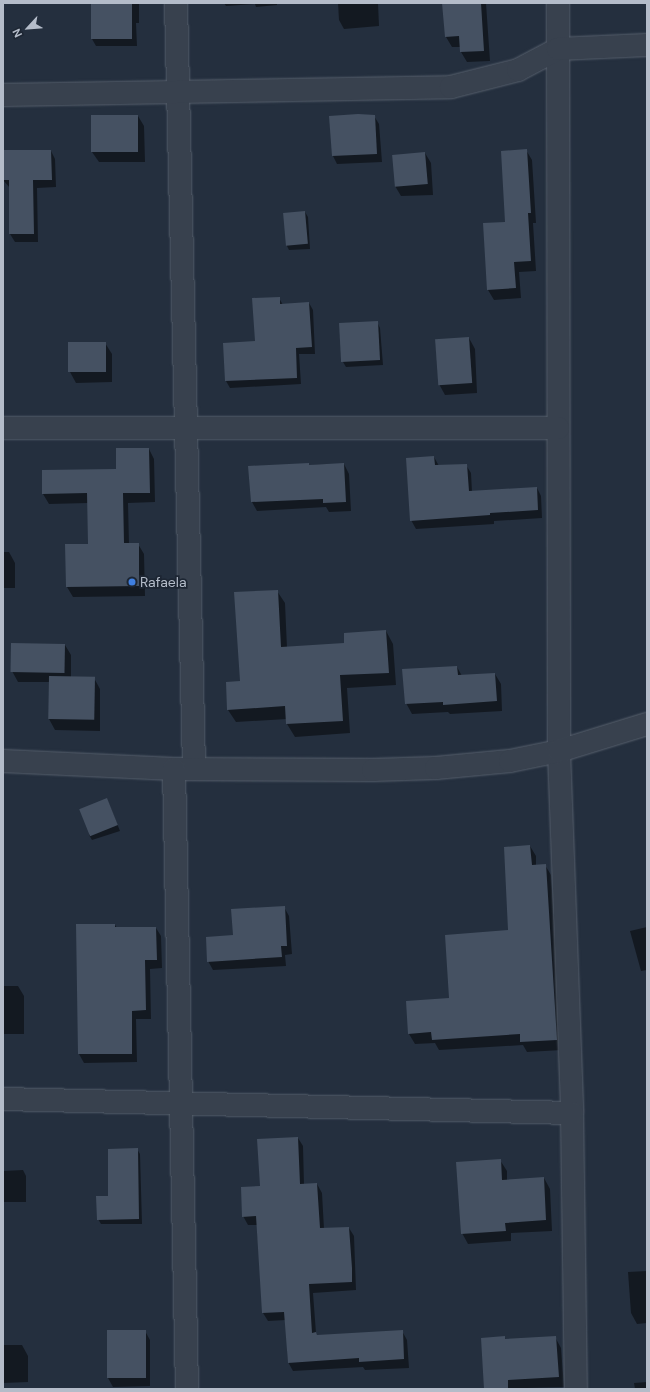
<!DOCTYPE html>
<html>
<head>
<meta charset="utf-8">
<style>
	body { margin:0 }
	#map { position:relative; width:650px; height:1392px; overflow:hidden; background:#242f3e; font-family:"DM Sans",sans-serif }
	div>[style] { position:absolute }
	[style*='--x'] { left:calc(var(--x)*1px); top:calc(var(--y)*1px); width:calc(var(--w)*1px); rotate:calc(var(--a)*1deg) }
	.shadow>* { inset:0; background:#0007 }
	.building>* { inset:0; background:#455162; transform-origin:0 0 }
	.roads { filter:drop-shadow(0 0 1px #565f6c) drop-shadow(0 0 1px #565f6c) }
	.street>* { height:22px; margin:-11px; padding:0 11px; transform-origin:11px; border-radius:11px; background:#38414e }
	.dots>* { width:11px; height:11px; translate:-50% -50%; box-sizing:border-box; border:2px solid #1d2633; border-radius:50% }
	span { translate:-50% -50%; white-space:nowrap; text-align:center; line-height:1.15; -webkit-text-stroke:3.5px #1d2633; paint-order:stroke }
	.poi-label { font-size:14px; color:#b4bcc9 }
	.left { translate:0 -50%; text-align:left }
	.frame { position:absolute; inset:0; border:4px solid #b4bcc9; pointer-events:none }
	.north { position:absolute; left:8px; top:8px; width:40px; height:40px; -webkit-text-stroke:3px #1d2633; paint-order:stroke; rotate:244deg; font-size:11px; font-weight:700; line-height:16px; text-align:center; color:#b4bcc9 }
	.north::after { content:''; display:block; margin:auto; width:14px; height:18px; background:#b4bcc9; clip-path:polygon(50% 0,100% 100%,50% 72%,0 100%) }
</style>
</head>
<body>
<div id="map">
	<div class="shadow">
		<i style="clip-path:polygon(92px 3px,139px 3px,139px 23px,136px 23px,137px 46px,96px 46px,92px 39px)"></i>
		<i style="clip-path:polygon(224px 3px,277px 3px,277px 5px,256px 7px,255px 4px,226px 6px)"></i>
		<i style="clip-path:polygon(338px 3px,378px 3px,379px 26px,344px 29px,339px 20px)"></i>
		<i style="clip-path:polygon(443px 3px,486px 3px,490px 61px,467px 62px,461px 52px,461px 47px,452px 47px,446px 37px)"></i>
		<i style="clip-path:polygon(138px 116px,144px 126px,145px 162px,99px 162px,92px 152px)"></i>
		<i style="clip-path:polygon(374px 116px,379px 124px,382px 162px,337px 164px,333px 156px)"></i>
		<i style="clip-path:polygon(526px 150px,532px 160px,536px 223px,533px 223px,536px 271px,519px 272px,521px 298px,494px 300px,488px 290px,484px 224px,506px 223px)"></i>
		<i style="clip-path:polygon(3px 151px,51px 151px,55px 159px,56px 187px,37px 188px,38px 242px,15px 242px,10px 234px,10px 188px,3px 180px)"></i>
		<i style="clip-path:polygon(425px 153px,431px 163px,433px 195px,401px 196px,395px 186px)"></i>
		<i style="clip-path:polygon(305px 212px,308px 217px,310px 249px,289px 250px,286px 244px)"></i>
		<i style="clip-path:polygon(279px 298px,283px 305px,309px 303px,313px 310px,315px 354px,299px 354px,301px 384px,230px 388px,226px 381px,224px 344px,256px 342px)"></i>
		<i style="clip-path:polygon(377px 322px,380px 328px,383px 365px,346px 367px,343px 362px)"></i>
		<i style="clip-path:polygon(469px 338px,475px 349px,477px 393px,445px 395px,439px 384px)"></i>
		<i style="clip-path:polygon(105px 343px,112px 354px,112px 382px,76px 383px,70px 372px)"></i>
		<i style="clip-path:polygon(149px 449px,154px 459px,155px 502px,128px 503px,129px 544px,138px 544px,144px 554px,145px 596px,73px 597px,67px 587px,89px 545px,88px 503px,49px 504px,43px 494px,117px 470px)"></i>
		<i style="clip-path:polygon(434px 457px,439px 466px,466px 465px,471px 473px,472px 492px,537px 488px,541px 496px,542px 518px,494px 521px,494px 524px,416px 529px,411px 520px)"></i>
		<i style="clip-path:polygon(344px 464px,349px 474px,351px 511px,329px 512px,326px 507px,257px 511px,252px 502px,250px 467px)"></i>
		<i style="clip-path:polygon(3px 552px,9px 552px,15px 563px,15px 588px,3px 588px)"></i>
		<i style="clip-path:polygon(277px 591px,285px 603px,287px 648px,345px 644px,386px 631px,393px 644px,396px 685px,347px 688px,350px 733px,295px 737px,287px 724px,287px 719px,236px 722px,228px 710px)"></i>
		<i style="clip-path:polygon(65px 645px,71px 655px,71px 678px,94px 678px,100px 689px,100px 731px,55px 730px,49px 719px,50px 682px,18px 682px,12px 671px)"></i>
		<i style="clip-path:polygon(457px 667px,462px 676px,495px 674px,501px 684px,502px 711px,450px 714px,448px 712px,412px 714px,406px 703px)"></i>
		<i style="clip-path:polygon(107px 799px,120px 831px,92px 840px,89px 835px)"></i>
		<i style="clip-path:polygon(530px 846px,536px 856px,536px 866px,545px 865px,551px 875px,562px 1050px,527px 1052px,523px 1045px,439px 1050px,435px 1043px,415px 1044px,409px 1034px,450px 999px,509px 931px)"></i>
		<i style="clip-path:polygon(284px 907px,289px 916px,292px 954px,285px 955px,286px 966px,213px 970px,208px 961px,234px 936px)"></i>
		<i style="clip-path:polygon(115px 925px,117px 928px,156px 928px,161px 936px,162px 968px,150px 969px,151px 1019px,136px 1019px,137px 1062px,84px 1063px,79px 1054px)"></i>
		<i style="clip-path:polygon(647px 927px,647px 970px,641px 971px,630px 931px)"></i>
		<i style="clip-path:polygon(3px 986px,18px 986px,24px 996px,24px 1034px,3px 1034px)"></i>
		<i style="clip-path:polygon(298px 1138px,303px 1146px,304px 1185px,317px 1184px,322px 1193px,324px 1229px,349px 1228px,354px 1236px,356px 1290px,313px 1293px,316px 1333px,317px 1336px,402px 1331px,407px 1340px,409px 1368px,365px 1370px,363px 1367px,293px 1371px,288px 1362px,286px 1320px,268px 1321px,263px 1313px,257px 1225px,248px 1225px,243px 1216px,261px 1187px)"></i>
		<i style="clip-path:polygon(137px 1149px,140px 1154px,142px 1224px,101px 1224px,98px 1219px)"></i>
		<i style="clip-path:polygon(500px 1160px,507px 1171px,507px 1181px,544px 1178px,550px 1189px,552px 1231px,511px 1233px,511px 1241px,468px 1244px,462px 1233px)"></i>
		<i style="clip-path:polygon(23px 1170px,26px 1176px,26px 1202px,3px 1202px,3px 1171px)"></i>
		<i style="clip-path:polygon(647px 1271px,647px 1323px,637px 1324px,631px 1313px,628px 1272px)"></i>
		<i style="clip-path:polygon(145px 1331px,150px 1340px,150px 1386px,113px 1387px,108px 1378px,108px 1332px)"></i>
		<i style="clip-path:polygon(504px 1337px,506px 1340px,555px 1337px,561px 1348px,564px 1387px,485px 1389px)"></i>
		<i style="clip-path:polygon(3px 1345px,22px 1345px,28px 1356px,28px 1382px,3px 1383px)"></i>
		<i style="clip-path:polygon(647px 1382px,647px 1389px,635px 1389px,634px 1383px)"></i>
	</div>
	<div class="building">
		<i style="left:91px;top:3px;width:41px;height:36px"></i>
		<i style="clip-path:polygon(442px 3px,481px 3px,484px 51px,460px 52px,459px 36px,445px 37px)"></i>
		<i style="clip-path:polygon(358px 114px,375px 115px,377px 154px,332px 156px,329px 116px)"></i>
		<i style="left:91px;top:115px;width:47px;height:37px"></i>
		<i style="clip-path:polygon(527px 149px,531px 213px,528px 213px,531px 261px,514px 262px,516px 288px,487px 290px,483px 223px,505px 222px,501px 151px)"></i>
		<i style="clip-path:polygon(3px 150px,51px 150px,52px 180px,33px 180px,34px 234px,9px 234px,9px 180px,3px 180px)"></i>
		<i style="left:425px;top:152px;width:32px;height:33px;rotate:85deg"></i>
		<i style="left:305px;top:211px;width:33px;height:22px;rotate:85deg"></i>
		<i style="clip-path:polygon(280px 297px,280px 304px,309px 302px,312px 347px,296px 348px,297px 378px,225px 381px,223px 343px,255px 341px,252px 298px)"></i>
		<i style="left:378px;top:321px;width:39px;height:39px;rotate:87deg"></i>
		<i style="left:469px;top:337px;width:46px;height:34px;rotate:86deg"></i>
		<i style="left:106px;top:342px;width:30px;height:38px;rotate:90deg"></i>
		<i style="clip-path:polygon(116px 448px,149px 448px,150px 493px,123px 493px,124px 543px,139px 543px,139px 586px,66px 587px,65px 544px,88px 544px,87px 493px,42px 494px,42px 470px,116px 469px)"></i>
		<i style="clip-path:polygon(434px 456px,435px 465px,467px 464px,469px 491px,537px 487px,538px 510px,490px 513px,490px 515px,410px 521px,406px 458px)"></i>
		<i style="clip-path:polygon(309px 463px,309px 465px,344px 463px,346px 502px,323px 503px,323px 499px,251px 502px,248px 466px)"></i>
		<i style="clip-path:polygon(278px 590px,281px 647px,344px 643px,344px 633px,386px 630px,389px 673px,340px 675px,343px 721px,286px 724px,285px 706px,227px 710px,226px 682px,240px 681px,234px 592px)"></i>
		<i style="left:11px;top:643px;width:54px;height:29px;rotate:1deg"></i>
		<i style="clip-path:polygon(457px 666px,458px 675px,495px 673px,497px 701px,443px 705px,443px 702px,405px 704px,402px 669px)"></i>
		<i style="left:49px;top:676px;width:46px;height:43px;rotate:1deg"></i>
		<i style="left:107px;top:798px;width:29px;height:30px;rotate:68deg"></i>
		<i style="clip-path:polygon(530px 845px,532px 865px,546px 864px,557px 1040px,520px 1042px,520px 1034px,432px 1040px,431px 1032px,408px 1034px,406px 1001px,449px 998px,445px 935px,508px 930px,504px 847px)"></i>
		<i style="clip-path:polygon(285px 906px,287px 946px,281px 946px,282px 957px,207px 962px,206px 937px,233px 935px,231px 909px)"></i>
		<i style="clip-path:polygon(76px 924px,115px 924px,115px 927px,156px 927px,157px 960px,145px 960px,146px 1010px,132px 1011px,132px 1054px,78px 1054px)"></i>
		<i style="clip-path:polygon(298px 1137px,300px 1184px,317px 1183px,320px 1228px,349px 1227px,352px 1268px,352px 1282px,309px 1284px,312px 1333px,316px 1332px,317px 1335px,403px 1330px,404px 1359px,359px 1362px,359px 1358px,288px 1363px,284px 1312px,262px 1313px,256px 1216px,242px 1217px,241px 1187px,260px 1186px,257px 1139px)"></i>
		<i style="clip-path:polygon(138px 1148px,139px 1219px,97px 1220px,96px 1196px,108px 1196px,108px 1149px)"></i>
		<i style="clip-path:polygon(501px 1159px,502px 1180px,544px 1177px,546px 1220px,505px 1223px,506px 1231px,461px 1234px,456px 1162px)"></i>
		<i style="left:146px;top:1330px;width:48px;height:39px;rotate:90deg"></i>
		<i style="clip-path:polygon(505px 1336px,505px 1339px,556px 1336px,559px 1377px,508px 1380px,508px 1389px,484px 1389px,481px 1338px)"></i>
	</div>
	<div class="roads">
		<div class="street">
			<i style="--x:176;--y:3;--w:766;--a:88.65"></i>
			<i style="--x:558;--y:3;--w:748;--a:89.92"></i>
			<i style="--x:559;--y:751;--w:362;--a:87.9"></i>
			<i style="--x:572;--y:1113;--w:276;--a:89.2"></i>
			<i style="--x:3;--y:95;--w:448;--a:-1"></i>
			<i style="--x:451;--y:87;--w:69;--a:-14.2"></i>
			<i style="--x:518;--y:70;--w:45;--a:-27.7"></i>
			<i style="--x:558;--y:49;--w:89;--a:-2.6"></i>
			<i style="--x:3;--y:428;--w:555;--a:0"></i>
			<i style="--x:3;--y:761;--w:171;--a:2.7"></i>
			<i style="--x:174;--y:769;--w:199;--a:0.3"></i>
			<i style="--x:373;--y:770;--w:63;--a:-1.8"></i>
			<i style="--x:436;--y:768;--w:74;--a:-5.4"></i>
			<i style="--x:510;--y:761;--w:50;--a:-11.5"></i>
			<i style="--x:559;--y:751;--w:92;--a:-17.1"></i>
			<i style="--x:174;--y:769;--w:620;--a:88.8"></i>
			<i style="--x:3;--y:1099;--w:569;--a:1.41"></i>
		</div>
	</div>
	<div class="dots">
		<i style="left:132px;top:582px;background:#3f7fe0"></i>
	</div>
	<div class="poi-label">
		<span class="left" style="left:140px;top:582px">Rafaela</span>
	</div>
	<div class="frame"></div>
	<div class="north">N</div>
</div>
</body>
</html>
